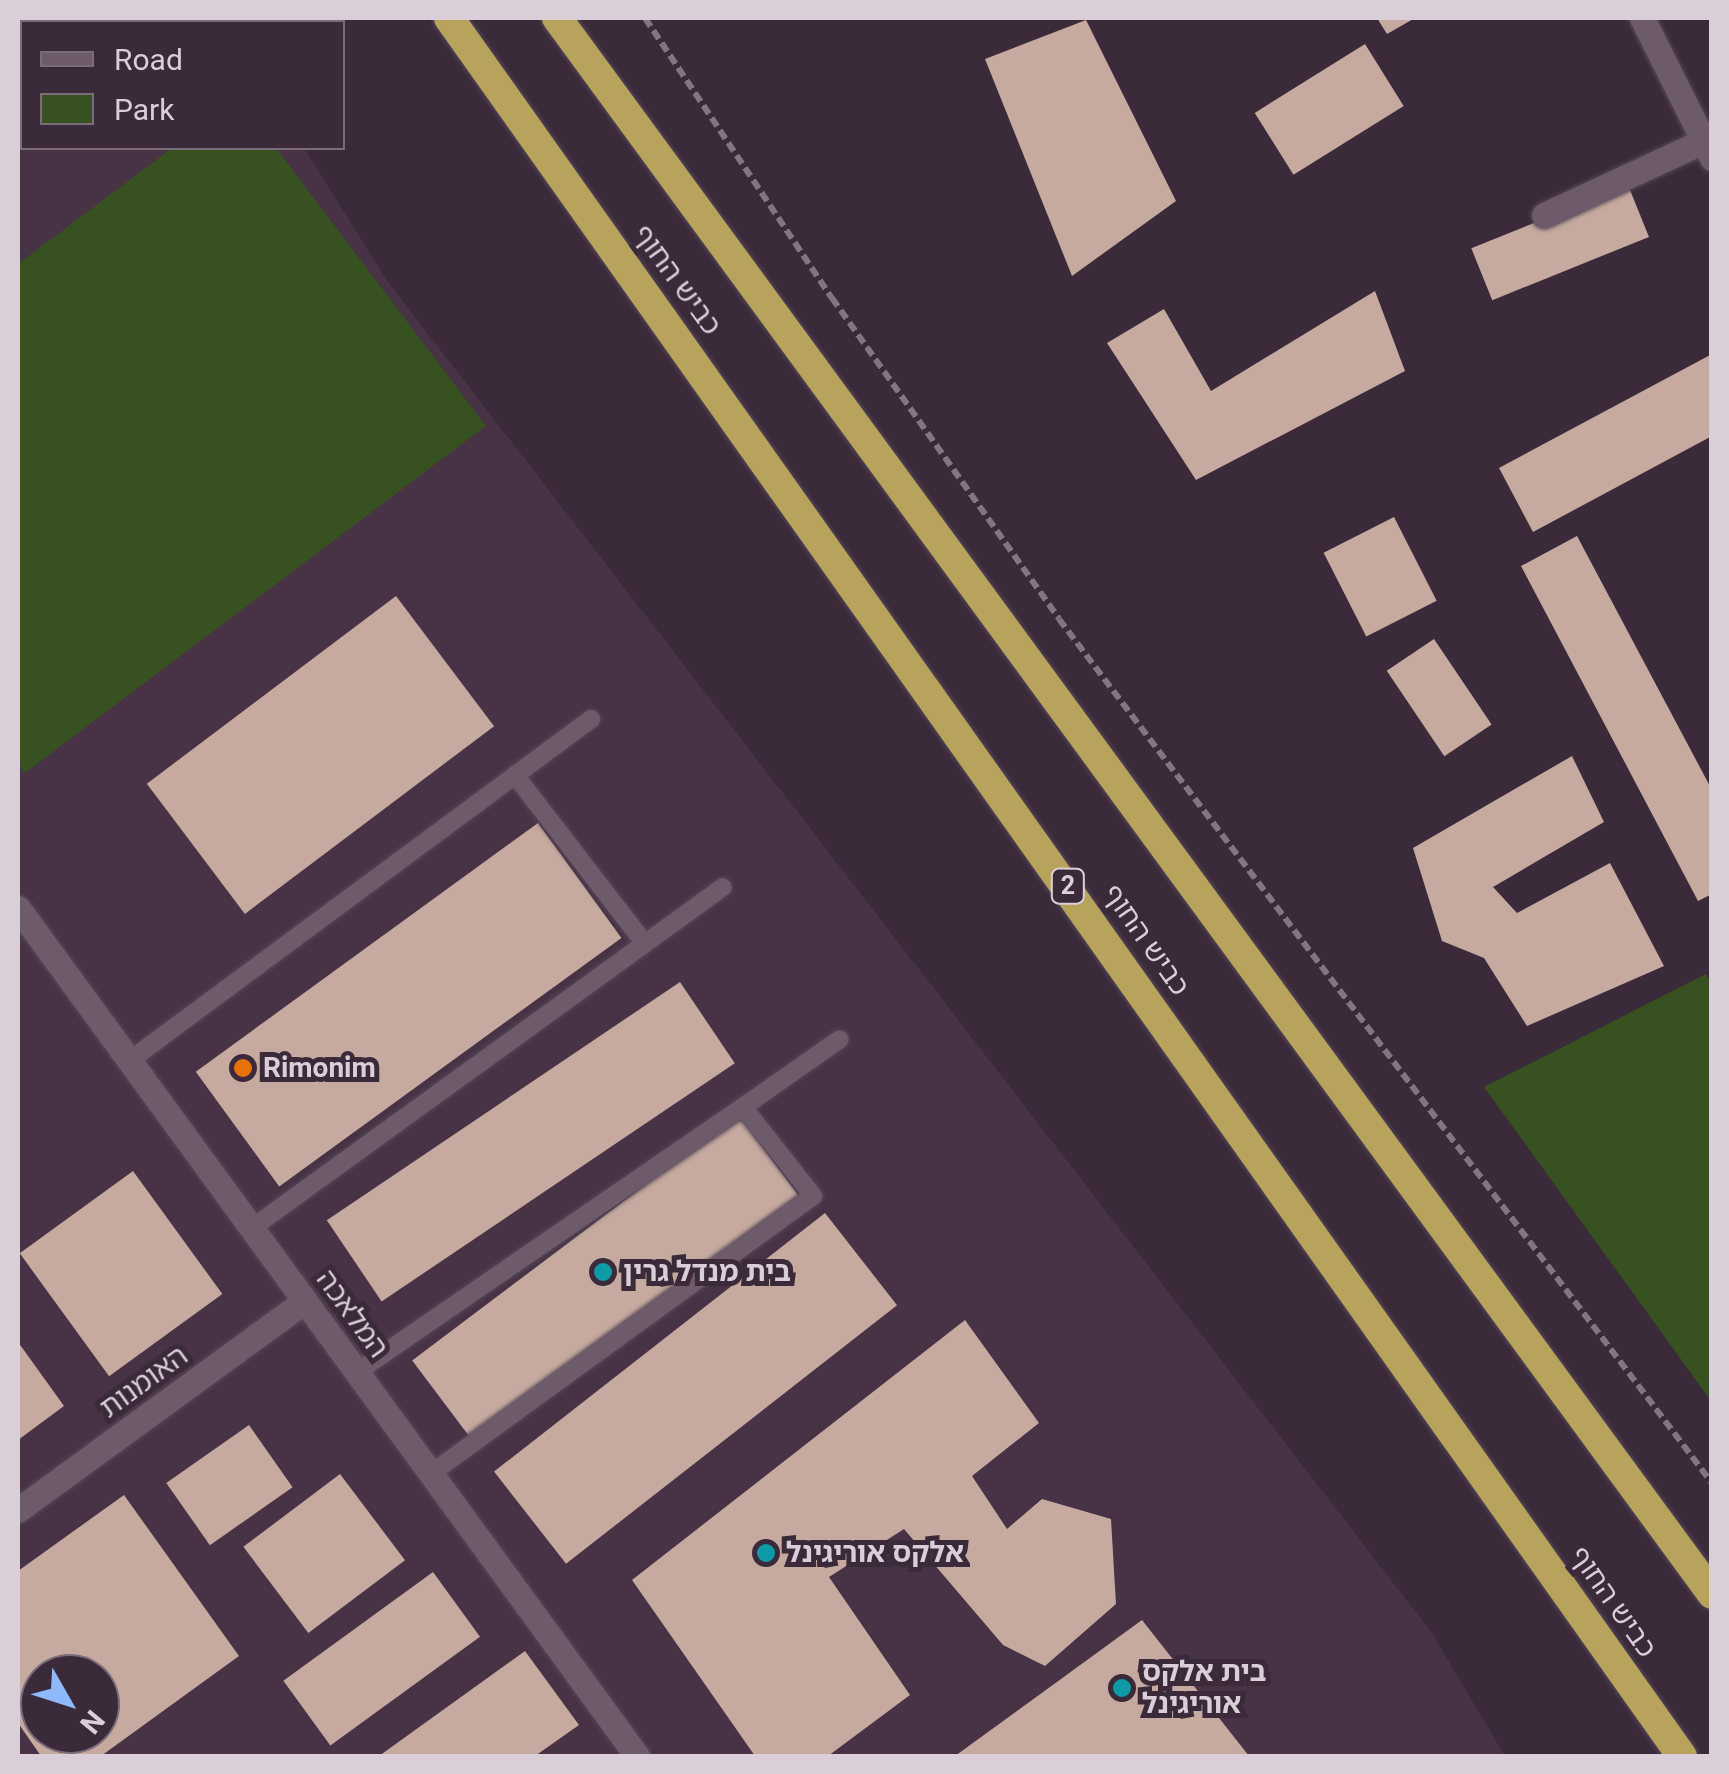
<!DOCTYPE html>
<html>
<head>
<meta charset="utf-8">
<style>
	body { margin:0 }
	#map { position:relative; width:1729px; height:1774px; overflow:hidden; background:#3a2a3a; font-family:Roboto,"Noto Sans Hebrew",sans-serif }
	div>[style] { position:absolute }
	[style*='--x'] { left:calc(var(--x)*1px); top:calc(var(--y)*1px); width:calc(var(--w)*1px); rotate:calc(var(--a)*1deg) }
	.built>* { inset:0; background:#473246 }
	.green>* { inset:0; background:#375121 }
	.building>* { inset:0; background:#c6aa9f; transform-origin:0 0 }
	.path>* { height:6px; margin-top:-3px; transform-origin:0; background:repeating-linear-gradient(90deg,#837582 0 10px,transparent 0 15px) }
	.roads { filter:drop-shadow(0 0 2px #554755) drop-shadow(0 0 2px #554755) }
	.service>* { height:18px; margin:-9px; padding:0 9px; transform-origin:9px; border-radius:9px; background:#6d5b6c }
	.minor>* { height:25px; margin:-12.5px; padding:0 12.5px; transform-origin:12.5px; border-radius:12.5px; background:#6d5b6c }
	.motorway>* { height:30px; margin:-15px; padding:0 15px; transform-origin:15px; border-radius:15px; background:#b8a35c }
	.dots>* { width:28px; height:28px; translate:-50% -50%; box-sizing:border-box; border:5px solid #3a2a3a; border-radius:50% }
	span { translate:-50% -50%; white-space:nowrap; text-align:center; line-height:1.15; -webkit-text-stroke:10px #3a2a3a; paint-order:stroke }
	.shield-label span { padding:2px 8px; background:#3a2a3a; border:2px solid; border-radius:8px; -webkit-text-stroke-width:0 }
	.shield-label { font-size:25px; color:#dacfd9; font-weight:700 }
	.street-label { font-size:28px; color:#dacfd9 }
	.poi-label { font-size:28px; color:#dacfd9; font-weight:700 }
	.left { translate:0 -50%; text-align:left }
	.frame { position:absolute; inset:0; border:20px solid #dacfd9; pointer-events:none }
	.legend { position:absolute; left:20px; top:20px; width:325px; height:130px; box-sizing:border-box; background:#3a2a3a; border:2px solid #7a6c7a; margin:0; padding:12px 18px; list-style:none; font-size:30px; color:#dacfd9 }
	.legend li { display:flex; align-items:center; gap:20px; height:50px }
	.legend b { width:50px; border:2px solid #7a6c7a }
	.north { position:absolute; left:20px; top:1654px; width:100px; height:100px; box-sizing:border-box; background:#3a2a3a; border:2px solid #7a6c7a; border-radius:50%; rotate:129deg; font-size:28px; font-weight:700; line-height:40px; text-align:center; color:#dacfd9 }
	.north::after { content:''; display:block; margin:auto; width:35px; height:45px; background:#8eb9fc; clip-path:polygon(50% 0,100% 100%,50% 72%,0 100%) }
</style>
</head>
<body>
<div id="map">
	<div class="built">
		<i style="clip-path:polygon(evenodd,18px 18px,224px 18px,227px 22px,22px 22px,22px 148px,304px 148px,388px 282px,1432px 1633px,1505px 1756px,18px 1756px,18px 18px,40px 1674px,100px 1674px,100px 1734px,40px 1734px,40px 1674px)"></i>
	</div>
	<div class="green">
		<i style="clip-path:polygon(172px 148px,276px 148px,486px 426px,25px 773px,18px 763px,18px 264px)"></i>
		<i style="clip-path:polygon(1706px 974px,1712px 984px,1711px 1401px,1484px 1087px)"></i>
	</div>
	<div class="building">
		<i style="clip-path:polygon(1377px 18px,1415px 18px,1387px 34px)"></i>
		<i style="clip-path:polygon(1086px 20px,1176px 201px,1072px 276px,985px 59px)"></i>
		<i style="left:1365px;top:44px;width:73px;height:130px;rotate:58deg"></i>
		<i style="left:1628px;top:185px;width:56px;height:169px;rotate:68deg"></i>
		<i style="clip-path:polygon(1375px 291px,1405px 371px,1196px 480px,1107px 343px,1164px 309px,1211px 391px)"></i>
		<i style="clip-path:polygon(1712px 354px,1712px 436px,1533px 532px,1499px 468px)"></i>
		<i style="left:1394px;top:517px;width:94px;height:79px;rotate:63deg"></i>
		<i style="clip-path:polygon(1577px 536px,1712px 790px,1712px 894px,1698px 901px,1521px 566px)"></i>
		<i style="left:396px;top:596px;width:163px;height:312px;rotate:53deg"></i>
		<i style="left:1434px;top:639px;width:103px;height:57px;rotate:56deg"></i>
		<i style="clip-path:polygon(1572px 756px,1604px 822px,1493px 887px,1517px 913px,1610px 863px,1664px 966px,1527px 1026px,1484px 958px,1442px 941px,1413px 848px)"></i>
		<i style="left:538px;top:823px;width:142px;height:423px;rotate:54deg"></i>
		<i style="left:680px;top:982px;width:98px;height:426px;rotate:56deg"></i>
		<i style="left:738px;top:1115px;width:101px;height:408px;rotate:53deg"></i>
		<i style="left:133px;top:1171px;width:152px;height:140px;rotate:54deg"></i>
		<i style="left:825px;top:1213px;width:117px;height:420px;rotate:52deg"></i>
		<i style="clip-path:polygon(965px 1320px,1039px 1423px,972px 1476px,1007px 1529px,1042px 1499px,1111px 1519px,1116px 1604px,1045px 1666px,1003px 1645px,904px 1529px,829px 1577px,910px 1695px,828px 1756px,755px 1756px,632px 1580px)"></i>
		<i style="clip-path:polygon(18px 1342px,64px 1406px,18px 1440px)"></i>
		<i style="left:249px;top:1425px;width:76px;height:101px;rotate:55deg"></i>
		<i style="left:340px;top:1474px;width:108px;height:121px;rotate:53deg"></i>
		<i style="clip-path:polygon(evenodd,124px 1495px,239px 1656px,101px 1756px,41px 1756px,18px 1723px,18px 1571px,124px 1495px,40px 1674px,100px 1674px,100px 1734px,40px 1734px,40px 1674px)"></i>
		<i style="left:433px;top:1572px;width:80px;height:185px;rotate:54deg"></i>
		<i style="clip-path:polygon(1142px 1620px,1249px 1756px,955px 1756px)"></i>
		<i style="clip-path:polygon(525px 1651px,579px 1725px,535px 1756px,379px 1756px)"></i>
	</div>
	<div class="path">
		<i style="--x:645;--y:18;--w:337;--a:56.3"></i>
		<i style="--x:832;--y:298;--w:393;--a:54.7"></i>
		<i style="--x:1059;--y:619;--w:1083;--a:52.92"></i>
	</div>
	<div class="roads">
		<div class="service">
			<i style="--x:515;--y:775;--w:213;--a:52.4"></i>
			<i style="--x:129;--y:1061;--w:575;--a:-36.51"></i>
			<i style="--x:743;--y:1107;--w:118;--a:-35"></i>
			<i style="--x:252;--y:1228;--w:581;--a:-35.9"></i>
			<i style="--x:357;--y:1372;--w:468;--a:-34.5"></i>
			<i style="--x:743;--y:1107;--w:113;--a:51.8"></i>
			<i style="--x:813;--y:1196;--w:472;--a:144"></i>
		</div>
		<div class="minor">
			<i style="--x:1642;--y:18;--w:157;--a:63.4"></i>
			<i style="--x:1544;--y:215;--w:185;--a:-24.9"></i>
			<i style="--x:18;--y:908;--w:1050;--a:53.87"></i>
			<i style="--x:18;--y:1510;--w:355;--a:-36.1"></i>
		</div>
		<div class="motorway">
			<i style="--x:449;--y:18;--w:2131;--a:54.65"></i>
			<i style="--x:557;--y:18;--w:1954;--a:53.76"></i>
		</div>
	</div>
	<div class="dots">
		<i style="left:243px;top:1068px;background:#e8710a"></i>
		<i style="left:603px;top:1272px;background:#0f9aa8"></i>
		<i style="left:766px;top:1553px;background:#0f9aa8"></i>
		<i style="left:1122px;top:1688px;background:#0f9aa8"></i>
	</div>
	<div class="shield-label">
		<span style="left:1068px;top:886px">2</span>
	</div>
	<div class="street-label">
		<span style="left:677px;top:280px;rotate:54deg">כביש החוף</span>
		<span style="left:1146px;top:940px;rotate:55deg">כביש החוף</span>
		<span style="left:352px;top:1314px;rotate:54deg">המלאכה</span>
		<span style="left:144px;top:1382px;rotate:-36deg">האומנות</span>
		<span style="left:1613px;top:1602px;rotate:55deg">כביש החוף</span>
	</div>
	<div class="poi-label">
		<span class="left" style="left:263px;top:1068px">Rimonim</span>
		<span class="left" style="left:623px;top:1272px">בית מנדל גרין</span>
		<span class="left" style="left:786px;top:1553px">אלקס אוריגינל</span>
		<span class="left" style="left:1142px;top:1688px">בית אלקס<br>אוריגינל</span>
	</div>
	<div class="frame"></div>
	<ul class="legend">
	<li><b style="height:12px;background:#6d5b6c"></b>Road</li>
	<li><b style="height:28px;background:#375121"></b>Park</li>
	</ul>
	<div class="north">N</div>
</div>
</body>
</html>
